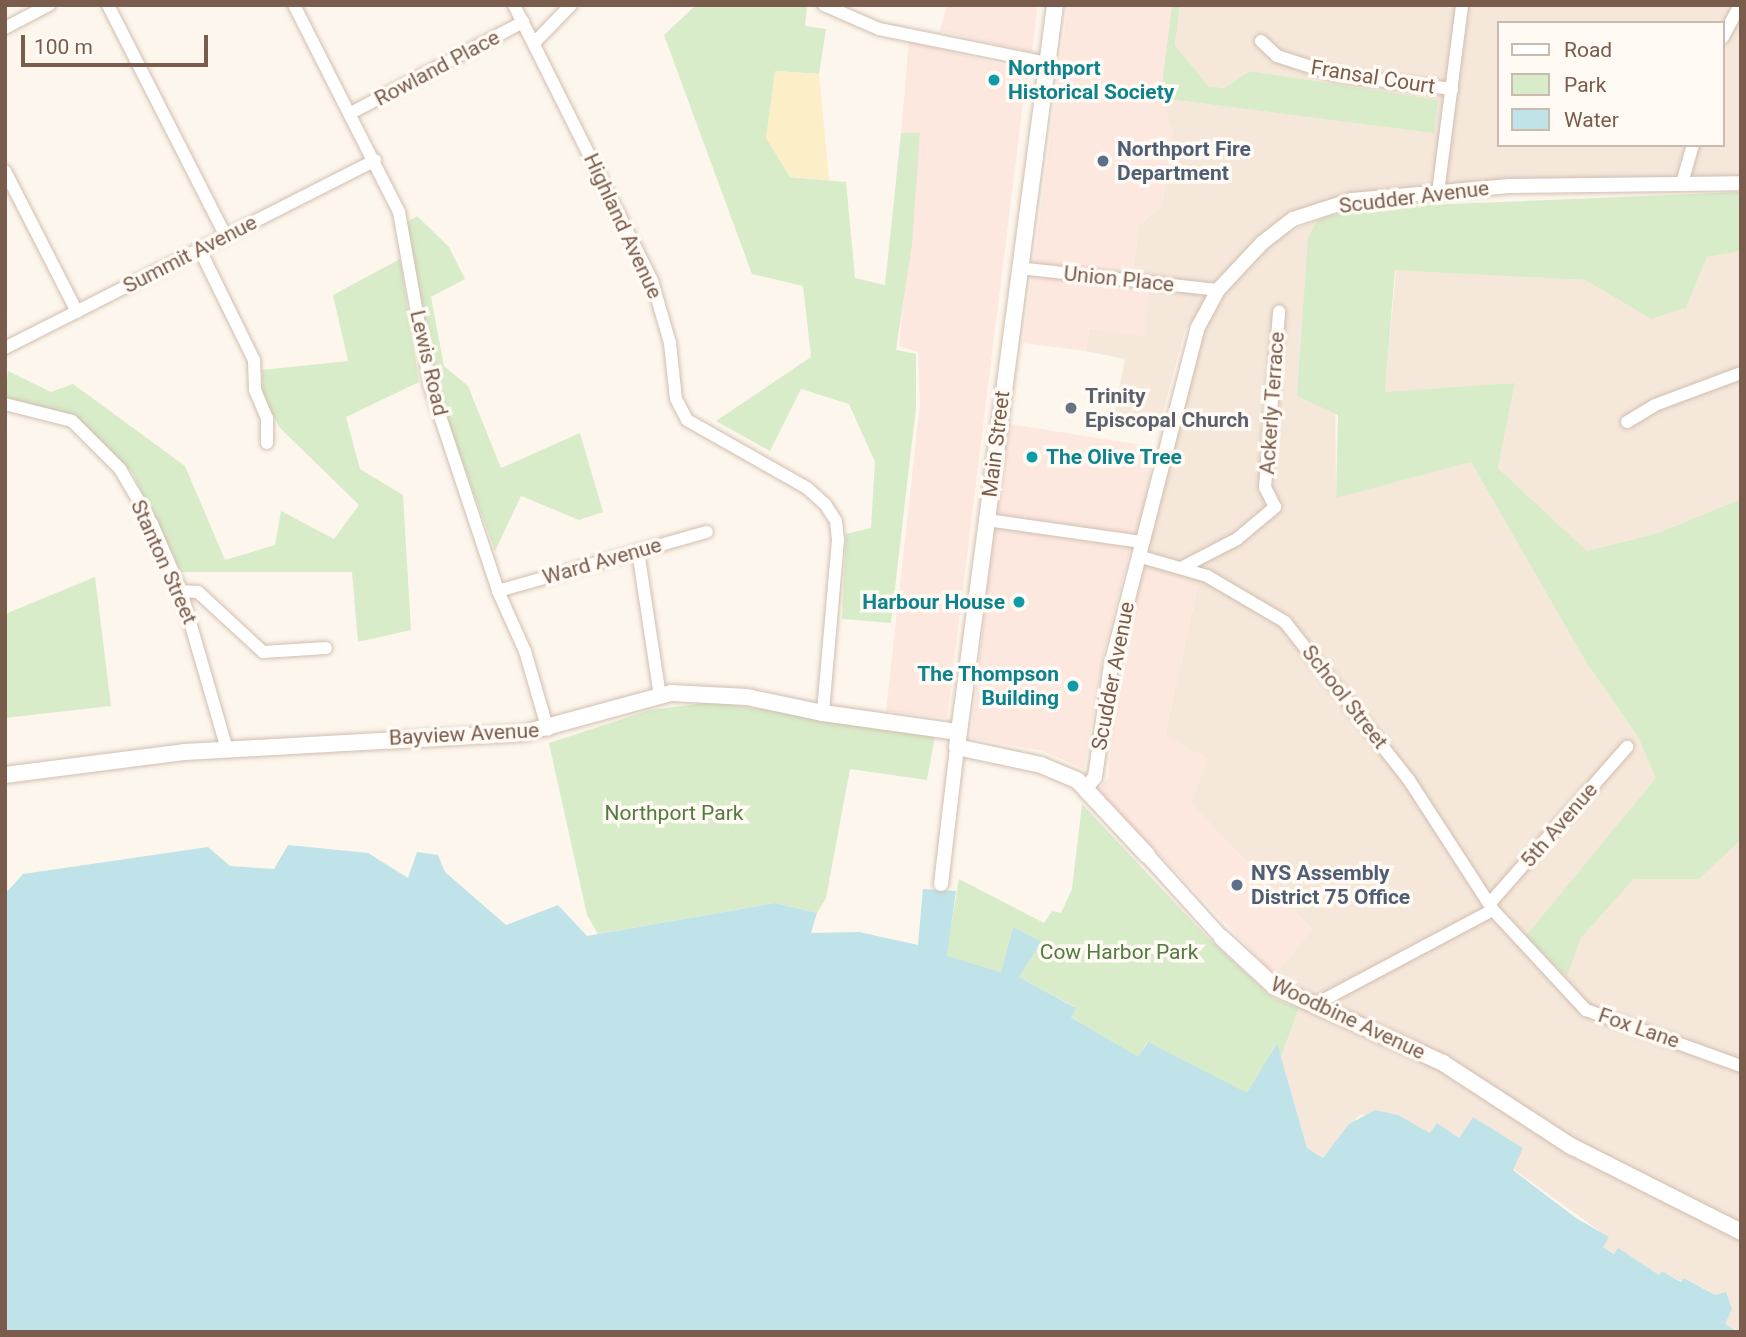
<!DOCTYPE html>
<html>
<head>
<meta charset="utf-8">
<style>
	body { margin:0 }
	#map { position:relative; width:1746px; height:1337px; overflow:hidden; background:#fdf6ec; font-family:Roboto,sans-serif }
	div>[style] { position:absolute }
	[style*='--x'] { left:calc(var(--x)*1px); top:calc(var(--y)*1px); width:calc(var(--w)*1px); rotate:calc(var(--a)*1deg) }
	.residential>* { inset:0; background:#f5e8da }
	.commercial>* { inset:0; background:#fde8e0; transform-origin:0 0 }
	.green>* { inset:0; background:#d8ecc9 }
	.sand>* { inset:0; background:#fcefc7 }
	.water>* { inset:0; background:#bfe3e8 }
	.roads { filter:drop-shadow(0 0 2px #d1beb0) drop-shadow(0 0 2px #d1beb0) }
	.minor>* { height:12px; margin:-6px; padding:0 6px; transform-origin:6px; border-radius:6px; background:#fff }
	.tertiary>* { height:14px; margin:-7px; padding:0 7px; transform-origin:7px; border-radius:7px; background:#fff }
	.secondary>* { height:16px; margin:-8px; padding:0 8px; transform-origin:8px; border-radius:8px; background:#fff }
	.dots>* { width:19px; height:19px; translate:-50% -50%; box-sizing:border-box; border:4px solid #fffaf3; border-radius:50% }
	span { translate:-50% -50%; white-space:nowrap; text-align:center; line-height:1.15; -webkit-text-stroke:7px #fffaf3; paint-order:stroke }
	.street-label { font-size:21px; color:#7a5c4d }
	.culture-label { font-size:21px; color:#0d838f; font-weight:700 }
	.left { translate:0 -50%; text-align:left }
	.right { translate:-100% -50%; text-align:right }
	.service-label { font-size:21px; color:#4e5e75; font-weight:700 }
	.worship-label { font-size:21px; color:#5b616d; font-weight:700 }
	.park-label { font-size:21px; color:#537a41 }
	.frame { position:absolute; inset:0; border:7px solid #7a5c4d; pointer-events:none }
	.legend { position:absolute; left:1497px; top:21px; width:228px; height:126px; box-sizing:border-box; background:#fffaf3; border:2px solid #cabbb1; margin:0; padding:9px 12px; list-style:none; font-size:21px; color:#7a5c4d }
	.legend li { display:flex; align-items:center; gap:14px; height:35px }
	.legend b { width:35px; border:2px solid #cabbb1 }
	.scale { position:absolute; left:21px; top:35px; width:187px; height:32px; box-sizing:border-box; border:4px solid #7a5c4d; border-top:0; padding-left:9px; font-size:21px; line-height:24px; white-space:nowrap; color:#7a5c4d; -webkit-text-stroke:5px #fffaf3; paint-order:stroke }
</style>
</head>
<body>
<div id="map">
	<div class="residential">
		<i style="clip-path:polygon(evenodd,1180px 5px,1741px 5px,1741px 179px,1353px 195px,1263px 236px,1185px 330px,1159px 427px,1113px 420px,1125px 359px,1086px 351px,1089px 328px,1144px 336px,1132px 277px,1139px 225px,1162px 207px,1173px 131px,1160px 98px,1434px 132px,1437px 100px,1250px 71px,1224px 88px,1208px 86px,1175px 45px,1180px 5px,1499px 23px,1723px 23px,1723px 145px,1499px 145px,1499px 23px)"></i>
		<i style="clip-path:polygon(1334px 213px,1336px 497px,1471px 462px,1586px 662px,1638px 737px,1657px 778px,1526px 937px,1567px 975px,1581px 938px,1634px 879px,1699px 879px,1741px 840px,1741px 1332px,1724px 1324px,1715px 1295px,1685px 1278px,1682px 1282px,1662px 1271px,1659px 1275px,1618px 1249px,1615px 1254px,1603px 1247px,1608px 1237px,1513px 1169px,1473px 1117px,1459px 1138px,1437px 1124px,1430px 1133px,1398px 1115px,1359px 1115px,1323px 1158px,1307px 1148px,1281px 1057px,1303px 998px,1275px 975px,1312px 929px,1191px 804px,1165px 735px,1198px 585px,1144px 569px,1146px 543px,1200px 335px,1222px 291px,1280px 236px)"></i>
		<i style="clip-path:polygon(1741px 251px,1741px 499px,1658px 533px,1587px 551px,1498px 468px,1515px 383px,1385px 393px,1396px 269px,1585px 280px,1651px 319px,1686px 308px,1707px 257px)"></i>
	</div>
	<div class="commercial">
		<i style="clip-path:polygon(947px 5px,1038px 5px,1032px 52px,940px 31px)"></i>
		<i style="clip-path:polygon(1068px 5px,1172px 5px,1160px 98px,1173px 131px,1162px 207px,1139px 225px,1132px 276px,1151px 279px,1144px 337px,1089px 328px,1086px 351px,1023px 343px)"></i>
		<i style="clip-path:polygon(909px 41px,1027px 71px,947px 718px,886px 711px,920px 404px,918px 352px,899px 346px,920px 134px,901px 133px)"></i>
		<i style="left:1009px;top:424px;width:147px;height:91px;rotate:9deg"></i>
		<i style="clip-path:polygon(994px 526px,1131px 546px,1104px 652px,1084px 769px,1043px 751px,971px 738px)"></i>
		<i style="clip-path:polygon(1144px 569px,1198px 584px,1165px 735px,1208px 759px,1191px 804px,1312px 929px,1275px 975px,1098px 790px,1108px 778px,1119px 665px)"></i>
	</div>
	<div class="green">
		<i style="clip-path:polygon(696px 5px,807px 5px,805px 26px,826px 29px,819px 74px,775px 71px,790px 177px,846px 182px,855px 278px,885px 285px,901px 133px,920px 133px,912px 244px,896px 350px,916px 354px,916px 407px,891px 623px,842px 619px,846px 534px,871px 528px,875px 462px,849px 404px,801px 389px,770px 451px,716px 421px,811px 357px,803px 286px,752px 274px,664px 35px)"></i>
		<i style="clip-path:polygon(1172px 5px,1180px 5px,1175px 45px,1208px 86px,1224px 88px,1250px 71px,1438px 100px,1434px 133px,1160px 98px)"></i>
		<i style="clip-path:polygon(1741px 192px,1741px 251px,1707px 257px,1686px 308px,1651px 319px,1585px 280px,1395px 270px,1385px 392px,1515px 383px,1498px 468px,1587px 551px,1658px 533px,1741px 499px,1741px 840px,1699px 879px,1634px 879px,1581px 938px,1567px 976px,1525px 937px,1656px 778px,1638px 737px,1586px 662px,1471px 462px,1336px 498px,1338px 415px,1297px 396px,1308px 238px,1317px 221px,1355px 208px)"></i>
		<i style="clip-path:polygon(417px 216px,449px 247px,465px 279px,431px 297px,444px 366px,468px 386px,501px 468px,580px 433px,603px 512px,579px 520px,521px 496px,495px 551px,434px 383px,407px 222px)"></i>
		<i style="clip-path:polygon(400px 259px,419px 382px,346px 417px,360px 469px,403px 495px,411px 630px,358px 642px,352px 572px,181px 572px,132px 472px,80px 420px,5px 399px,8px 371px,51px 392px,73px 384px,185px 466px,225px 560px,275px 545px,281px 511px,334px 539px,359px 505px,280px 428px,263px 398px,262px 370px,348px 361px,333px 295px)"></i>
		<i style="clip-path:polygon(95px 577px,111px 706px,5px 718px,5px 614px)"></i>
		<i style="clip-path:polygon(713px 702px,935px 736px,927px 780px,850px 769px,826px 898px,817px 913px,775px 903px,598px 934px,587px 915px,549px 743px,650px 710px)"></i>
		<i style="clip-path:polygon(1082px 804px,1208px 938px,1273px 998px,1299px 1008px,1281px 1057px,1276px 1044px,1247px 1094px,1147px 1042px,1138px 1058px,1070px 1016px,1075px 1007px,1019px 977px,1013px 927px,1001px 972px,946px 956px,959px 879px,1044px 923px,1052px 911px,1061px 913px,1072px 889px)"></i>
	</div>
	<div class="sand">
		<i style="clip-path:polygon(775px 71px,819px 74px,829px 180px,790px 177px,766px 138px)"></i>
	</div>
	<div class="water">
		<i style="clip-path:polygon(288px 845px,368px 853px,408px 878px,417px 852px,438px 855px,445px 872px,506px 925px,558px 905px,587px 936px,775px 903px,817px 913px,811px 933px,859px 932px,918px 945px,923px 889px,956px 891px,947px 956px,1001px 972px,1013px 927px,1041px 942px,1019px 977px,1076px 1008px,1071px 1017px,1138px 1057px,1148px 1042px,1247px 1093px,1277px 1043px,1307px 1148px,1323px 1158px,1349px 1124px,1375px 1110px,1398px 1115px,1430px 1133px,1437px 1123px,1459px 1138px,1473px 1117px,1523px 1148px,1513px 1170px,1576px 1218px,1609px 1237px,1603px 1247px,1614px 1254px,1618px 1248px,1659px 1275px,1662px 1271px,1681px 1282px,1684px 1278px,1715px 1295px,1726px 1292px,1732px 1309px,1725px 1324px,1738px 1332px,5px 1332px,5px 894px,23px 874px,208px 847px,230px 866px,274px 869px)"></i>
	</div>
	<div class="roads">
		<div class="minor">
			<i style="--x:108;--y:5;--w:260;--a:63"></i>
			<i style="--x:294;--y:5;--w:232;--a:63.1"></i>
			<i style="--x:399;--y:212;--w:177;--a:79.9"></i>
			<i style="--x:430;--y:386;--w:216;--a:71.6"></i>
			<i style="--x:498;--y:591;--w:66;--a:65.8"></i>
			<i style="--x:525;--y:651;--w:82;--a:73.8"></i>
			<i style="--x:514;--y:5;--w:309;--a:63.4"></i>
			<i style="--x:652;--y:281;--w:65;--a:73.8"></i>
			<i style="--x:670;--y:343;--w:56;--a:83.9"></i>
			<i style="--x:676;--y:399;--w:24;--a:62"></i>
			<i style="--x:687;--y:420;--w:138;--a:29.5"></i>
			<i style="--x:807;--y:488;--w:24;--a:42"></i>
			<i style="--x:825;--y:504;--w:20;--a:57"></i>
			<i style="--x:836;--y:521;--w:19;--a:84"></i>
			<i style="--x:838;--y:540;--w:174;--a:95"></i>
			<i style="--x:824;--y:5;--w:60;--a:23.6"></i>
			<i style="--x:879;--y:29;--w:171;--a:11.4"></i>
			<i style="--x:5;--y:28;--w:50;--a:-27.6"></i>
			<i style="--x:1723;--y:37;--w:36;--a:-62"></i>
			<i style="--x:1261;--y:41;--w:22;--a:43"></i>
			<i style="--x:1277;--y:56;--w:62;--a:17.9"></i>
			<i style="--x:1336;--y:75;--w:117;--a:6.9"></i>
			<i style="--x:534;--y:43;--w:53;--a:-45.8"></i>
			<i style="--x:351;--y:113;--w:195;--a:-27.9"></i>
			<i style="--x:5;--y:171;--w:158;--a:62.9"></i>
			<i style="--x:1682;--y:183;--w:40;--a:-74"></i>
			<i style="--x:1438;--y:193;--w:190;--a:-82.7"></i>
			<i style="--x:200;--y:250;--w:123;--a:63.9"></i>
			<i style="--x:254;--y:360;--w:30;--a:88"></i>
			<i style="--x:255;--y:390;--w:30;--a:67"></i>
			<i style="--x:267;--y:418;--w:25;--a:90"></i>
			<i style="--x:1019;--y:268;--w:200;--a:6.3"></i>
			<i style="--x:5;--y:348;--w:415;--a:-26.9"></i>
			<i style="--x:5;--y:404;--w:69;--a:14.2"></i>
			<i style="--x:72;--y:421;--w:68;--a:45"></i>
			<i style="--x:120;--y:469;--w:64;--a:59.8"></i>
			<i style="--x:152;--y:524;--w:73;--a:66.6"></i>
			<i style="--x:181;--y:591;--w:165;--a:73.8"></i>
			<i style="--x:1627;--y:422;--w:33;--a:-31"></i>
			<i style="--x:1655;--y:405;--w:92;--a:-20.4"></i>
			<i style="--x:987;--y:520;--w:156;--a:8.1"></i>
			<i style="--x:638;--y:551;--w:147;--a:81.4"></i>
			<i style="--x:1138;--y:556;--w:72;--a:16.2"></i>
			<i style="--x:1207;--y:576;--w:91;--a:30.5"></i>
			<i style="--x:1285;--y:622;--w:201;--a:51.9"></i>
			<i style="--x:1409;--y:780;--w:155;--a:57.1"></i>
			<i style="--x:1493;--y:910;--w:137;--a:47.1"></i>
			<i style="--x:1586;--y:1010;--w:165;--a:19.9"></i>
			<i style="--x:1183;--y:567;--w:61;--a:-27.4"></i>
			<i style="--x:1237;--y:539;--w:50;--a:-40.1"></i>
			<i style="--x:1275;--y:507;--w:22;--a:-117"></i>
			<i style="--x:1265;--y:487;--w:176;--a:-85.4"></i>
			<i style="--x:181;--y:591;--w:17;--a:3"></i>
			<i style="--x:198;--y:592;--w:88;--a:42.7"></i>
			<i style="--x:263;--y:652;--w:63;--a:-3.6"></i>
			<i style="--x:498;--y:591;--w:217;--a:-15.8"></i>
			<i style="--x:1490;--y:903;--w:208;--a:-48.7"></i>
			<i style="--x:1316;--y:1004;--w:200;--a:-28"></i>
		</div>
		<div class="tertiary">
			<i style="--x:1086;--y:788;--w:14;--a:-51"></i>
			<i style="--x:1095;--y:777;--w:113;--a:-81.9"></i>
			<i style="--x:1111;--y:665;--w:347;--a:-75.6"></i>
			<i style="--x:1197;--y:329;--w:44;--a:-61.7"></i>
			<i style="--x:1218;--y:290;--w:64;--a:-46.9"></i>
			<i style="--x:1262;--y:243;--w:39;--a:-38"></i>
			<i style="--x:1293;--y:219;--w:62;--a:-17.9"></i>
			<i style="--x:1352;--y:200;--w:158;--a:-5.1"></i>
			<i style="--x:1509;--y:186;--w:232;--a:-0.7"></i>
			<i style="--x:1147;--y:855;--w:112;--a:47.9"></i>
			<i style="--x:941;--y:884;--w:138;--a:-83.3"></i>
		</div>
		<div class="secondary">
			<i style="--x:1055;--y:5;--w:748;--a:97.52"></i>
			<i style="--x:957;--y:747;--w:86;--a:12.1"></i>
			<i style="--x:1041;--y:765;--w:39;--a:23"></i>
			<i style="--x:1077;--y:780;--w:103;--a:47"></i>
			<i style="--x:5;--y:775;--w:180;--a:-7.3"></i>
			<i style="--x:184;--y:752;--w:341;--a:-3.2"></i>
			<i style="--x:524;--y:733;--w:152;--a:-15.2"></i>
			<i style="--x:671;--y:693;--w:76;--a:3"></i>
			<i style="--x:747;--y:697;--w:78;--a:11.9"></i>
			<i style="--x:823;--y:713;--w:137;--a:8"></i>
			<i style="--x:1222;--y:938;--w:72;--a:42.8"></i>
			<i style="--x:1275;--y:987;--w:184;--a:24.3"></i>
			<i style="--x:1443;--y:1063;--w:153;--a:33"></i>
			<i style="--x:1571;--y:1146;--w:191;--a:26.8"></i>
		</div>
	</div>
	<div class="dots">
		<i style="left:994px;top:80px;background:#0f9aa8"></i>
		<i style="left:1103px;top:161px;background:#5c6f8a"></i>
		<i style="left:1071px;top:408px;background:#6b7280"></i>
		<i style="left:1032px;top:457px;background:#0f9aa8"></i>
		<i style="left:1019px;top:602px;background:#0f9aa8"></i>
		<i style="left:1073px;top:686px;background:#0f9aa8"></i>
		<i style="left:1237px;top:885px;background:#5c6f8a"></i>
	</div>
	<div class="street-label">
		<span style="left:437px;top:68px;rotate:-28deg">Rowland Place</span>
		<span style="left:1373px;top:77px;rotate:9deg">Fransal Court</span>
		<span style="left:1414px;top:197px;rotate:-7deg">Scudder Avenue</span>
		<span style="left:623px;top:226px;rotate:65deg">Highland Avenue</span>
		<span style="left:190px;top:254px;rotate:-27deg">Summit Avenue</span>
		<span style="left:1119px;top:279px;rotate:6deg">Union Place</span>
		<span style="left:429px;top:363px;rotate:77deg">Lewis Road</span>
		<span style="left:1272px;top:403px;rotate:-86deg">Ackerly Terrace</span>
		<span style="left:996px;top:444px;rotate:-83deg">Main Street</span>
		<span style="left:602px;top:561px;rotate:-16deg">Ward Avenue</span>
		<span style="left:164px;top:562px;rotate:66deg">Stanton Street</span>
		<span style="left:1113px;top:676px;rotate:-79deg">Scudder Avenue</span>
		<span style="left:1345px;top:697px;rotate:52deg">School Street</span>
		<span style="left:464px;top:734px;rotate:-3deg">Bayview Avenue</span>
		<span style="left:1559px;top:825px;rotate:-49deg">5th Avenue</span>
		<span style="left:1348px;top:1018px;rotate:25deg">Woodbine Avenue</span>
		<span style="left:1639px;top:1028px;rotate:19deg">Fox Lane</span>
	</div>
	<div class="culture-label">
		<span class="left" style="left:1008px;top:80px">Northport<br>Historical Society</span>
		<span class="left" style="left:1046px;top:457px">The Olive Tree</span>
		<span class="right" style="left:1005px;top:602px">Harbour House</span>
		<span class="right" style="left:1059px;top:686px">The Thompson<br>Building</span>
	</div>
	<div class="service-label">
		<span class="left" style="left:1117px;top:161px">Northport Fire<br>Department</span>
		<span class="left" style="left:1251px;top:885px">NYS Assembly<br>District 75 Office</span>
	</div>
	<div class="worship-label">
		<span class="left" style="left:1085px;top:408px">Trinity<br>Episcopal Church</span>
	</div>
	<div class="park-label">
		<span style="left:674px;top:813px">Northport Park</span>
		<span style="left:1119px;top:952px">Cow Harbor Park</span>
	</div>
	<div class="frame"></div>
	<ul class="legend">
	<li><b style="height:9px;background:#fff"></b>Road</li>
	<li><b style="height:19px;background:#d8ecc9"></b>Park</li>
	<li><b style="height:19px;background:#bfe3e8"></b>Water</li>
	</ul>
	<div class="scale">100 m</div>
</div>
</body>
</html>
